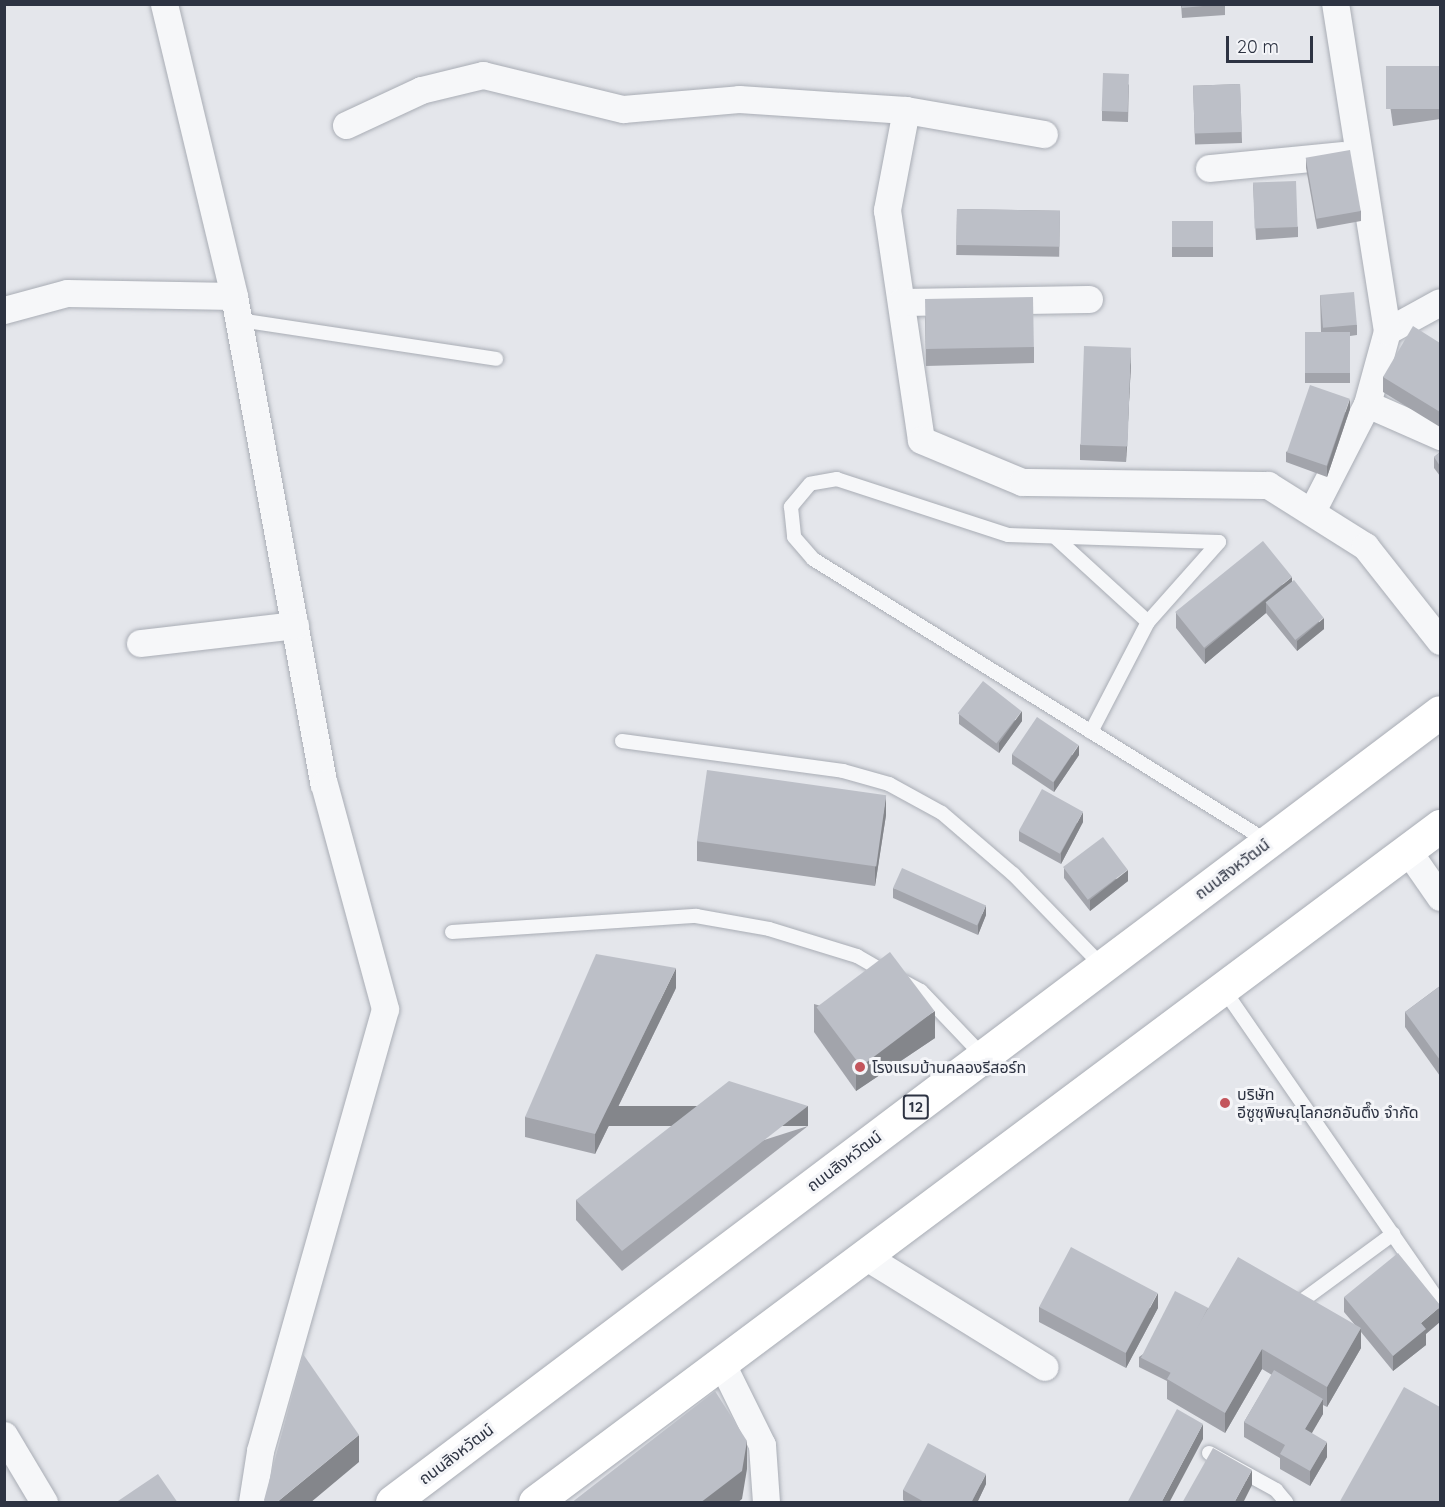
<!DOCTYPE html>
<html>
<head>
<meta charset="utf-8">
<style>
	body { margin:0 }
	#map { position:relative; width:1445px; height:1507px; overflow:hidden; background:#e4e6eb; font-family:Quicksand,"Noto Sans Thai",sans-serif }
	div>[style] { position:absolute }
	[style*='--x'] { left:calc(var(--x)*1px); top:calc(var(--y)*1px); width:calc(var(--w)*1px); rotate:calc(var(--a)*1deg) }
	.roads { filter:drop-shadow(0 0 2px #a9adb5) drop-shadow(0 0 2px #a9adb5) }
	.service>* { height:14px; margin:-7px; padding:0 7px; transform-origin:7px; border-radius:7px; background:#f6f7f9 }
	.minor>* { height:27px; margin:-13.5px; padding:0 13.5px; transform-origin:13.5px; border-radius:13.5px; background:#f6f7f9 }
	.primary>* { height:33px; margin:-16.5px; padding:0 16.5px; transform-origin:16.5px; border-radius:16.5px; background:#fff }
	.wall>* { inset:0; background:#a2a4ab; transform-origin:0 0 }
	.shaded-wall>* { inset:0; background:#84868b; transform-origin:0 0 }
	.building>* { inset:0; background:#bcbfc7; transform-origin:0 0 }
	.dots>* { width:16px; height:16px; translate:-50% -50%; box-sizing:border-box; border:3px solid #f4f5f8; border-radius:50% }
	span { translate:-50% -50%; white-space:nowrap; text-align:center; line-height:1.15; -webkit-text-stroke:6px #f4f5f8; paint-order:stroke }
	.shield-label span { padding:2px 4px; background:#f4f5f8; border:2px solid; border-radius:4px; -webkit-text-stroke-width:0 }
	.shield-label { font-size:15px; color:#2d3342; font-weight:700 }
	.street-label { font-size:16px; color:#2d3342 }
	.poi-label { font-size:16px; color:#2d3342 }
	.left { translate:0 -50%; text-align:left }
	.frame { position:absolute; inset:0; border:6px solid #2d3342; pointer-events:none }
	.scale { position:absolute; left:1226px; top:36px; width:87px; height:27px; box-sizing:border-box; border:3px solid #2d3342; border-top:0; padding-left:8px; font-size:18px; line-height:21px; white-space:nowrap; color:#2d3342; -webkit-text-stroke:4px #f4f5f8; paint-order:stroke }
</style>
</head>
<body>
<div id="map">
	<div class="roads">
		<div class="service">
			<i style="--x:239;--y:320;--w:260;--a:8.6"></i>
			<i style="--x:1055;--y:537;--w:126;--a:42.4"></i>
			<i style="--x:1148;--y:622;--w:124;--a:117.4"></i>
			<i style="--x:1148;--y:622;--w:107;--a:-48.4"></i>
			<i style="--x:1219;--y:542;--w:211;--a:-178.1"></i>
			<i style="--x:1008;--y:535;--w:180;--a:-161.9"></i>
			<i style="--x:837;--y:479;--w:27;--a:170"></i>
			<i style="--x:810;--y:484;--w:30;--a:130"></i>
			<i style="--x:791;--y:507;--w:30;--a:84"></i>
			<i style="--x:794;--y:537;--w:29;--a:49"></i>
			<i style="--x:813;--y:559;--w:534;--a:31.85"></i>
			<i style="--x:622;--y:741;--w:223;--a:7.7"></i>
			<i style="--x:843;--y:771;--w:48;--a:15.8"></i>
			<i style="--x:889;--y:784;--w:60;--a:28.7"></i>
			<i style="--x:942;--y:813;--w:94;--a:40.7"></i>
			<i style="--x:1013;--y:874;--w:129;--a:45.9"></i>
			<i style="--x:452;--y:932;--w:245;--a:-3.8"></i>
			<i style="--x:696;--y:916;--w:74;--a:10.1"></i>
			<i style="--x:769;--y:929;--w:92;--a:17.1"></i>
			<i style="--x:857;--y:956;--w:34;--a:30"></i>
			<i style="--x:904;--y:982;--w:19;--a:28"></i>
			<i style="--x:921;--y:991;--w:90;--a:46.4"></i>
			<i style="--x:1222;--y:987;--w:384;--a:55.4"></i>
			<i style="--x:1299;--y:1303;--w:117;--a:-36.3"></i>
			<i style="--x:1209;--y:1453;--w:77;--a:28.9"></i>
			<i style="--x:1276;--y:1490;--w:16;--a:50"></i>
		</div>
		<div class="minor">
			<i style="--x:164;--y:4;--w:300;--a:76.5"></i>
			<i style="--x:234;--y:296;--w:496;--a:79.6"></i>
			<i style="--x:324;--y:784;--w:233;--a:74.8"></i>
			<i style="--x:385;--y:1009;--w:459;--a:105.8"></i>
			<i style="--x:260;--y:1451;--w:52;--a:98.9"></i>
			<i style="--x:906;--y:110;--w:140;--a:9.9"></i>
			<i style="--x:346;--y:125;--w:83;--a:-25"></i>
			<i style="--x:421;--y:90;--w:64;--a:-13.6"></i>
			<i style="--x:483;--y:75;--w:144;--a:13.7"></i>
			<i style="--x:623;--y:109;--w:116;--a:-4.9"></i>
			<i style="--x:739;--y:99;--w:167;--a:3.8"></i>
			<i style="--x:906;--y:110;--w:102;--a:100.8"></i>
			<i style="--x:887;--y:210;--w:232;--a:81.6"></i>
			<i style="--x:921;--y:440;--w:109;--a:22.6"></i>
			<i style="--x:1022;--y:482;--w:246;--a:0.7"></i>
			<i style="--x:1268;--y:485;--w:115;--a:32.2"></i>
			<i style="--x:1365;--y:546;--w:121;--a:51.7"></i>
			<i style="--x:1209;--y:168;--w:134;--a:-5.6"></i>
			<i style="--x:901;--y:302;--w:188;--a:-0.9"></i>
			<i style="--x:4;--y:310;--w:65;--a:-15.1"></i>
			<i style="--x:67;--y:293;--w:167;--a:1"></i>
			<i style="--x:1387;--y:331;--w:60;--a:-28.7"></i>
			<i style="--x:1367;--y:404;--w:80;--a:23.7"></i>
			<i style="--x:1313;--y:509;--w:118;--a:-62.8"></i>
			<i style="--x:1367;--y:404;--w:76;--a:-74.7"></i>
			<i style="--x:1387;--y:331;--w:331;--a:-99"></i>
			<i style="--x:140;--y:643;--w:156;--a:-6.6"></i>
			<i style="--x:1408;--y:851;--w:56;--a:55.2"></i>
			<i style="--x:865;--y:1256;--w:211;--a:31.7"></i>
			<i style="--x:722;--y:1364;--w:90;--a:63.7"></i>
			<i style="--x:762;--y:1445;--w:57;--a:86"></i>
			<i style="--x:4;--y:1435;--w:78;--a:59.2"></i>
		</div>
		<div class="primary">
			<i style="--x:392;--y:1502;--w:1312;--a:-37.01"></i>
			<i style="--x:535;--y:1502;--w:1130;--a:-36.76"></i>
		</div>
	</div>
	<div class="wall">
		<i style="clip-path:polygon(1181px 4px,1225px 4px,1225px 15px,1182px 18px)"></i>
		<i style="clip-path:polygon(1440px 66px,1440px 119px,1393px 126px,1387px 84px,1387px 74px)"></i>
		<i style="clip-path:polygon(1129px 84px,1128px 122px,1102px 121px,1102px 111px)"></i>
		<i style="left:1240px;top:84px;width:59px;height:47px;rotate:88deg"></i>
		<i style="clip-path:polygon(1306px 158px,1361px 211px,1361px 221px,1317px 229px,1306px 168px)"></i>
		<i style="clip-path:polygon(1253px 184px,1298px 227px,1298px 237px,1256px 240px)"></i>
		<i style="left:957px;top:209px;width:103px;height:46px;rotate:1deg"></i>
		<i style="left:1213px;top:221px;width:36px;height:41px;rotate:90deg"></i>
		<i style="clip-path:polygon(1320px 295px,1357px 325px,1357px 335px,1350px 336px,1350px 383px,1305px 383px,1305px 332px,1321px 332px)"></i>
		<i style="clip-path:polygon(925px 316px,1034px 347px,1034px 363px,926px 366px)"></i>
		<i style="clip-path:polygon(1440px 343px,1440px 427px,1383px 392px,1383px 377px)"></i>
		<i style="clip-path:polygon(1131px 363px,1126px 462px,1080px 460px,1080px 445px)"></i>
		<i style="clip-path:polygon(1350px 409px,1327px 477px,1286px 462px,1286px 452px)"></i>
		<i style="clip-path:polygon(1440px 452px,1440px 476px,1434px 468px,1434px 457px)"></i>
		<i style="clip-path:polygon(1292px 582px,1324px 629px,1297px 651px,1266px 613px,1205px 664px,1176px 628px,1176px 613px)"></i>
		<i style="clip-path:polygon(959px 714px,1022px 721px,999px 753px,959px 724px)"></i>
		<i style="clip-path:polygon(1012px 754px,1079px 755px,1054px 792px,1012px 764px)"></i>
		<i style="clip-path:polygon(886px 815px,875px 886px,697px 861px,697px 841px)"></i>
		<i style="clip-path:polygon(1083px 822px,1061px 864px,1019px 841px,1019px 831px)"></i>
		<i style="clip-path:polygon(1064px 868px,1128px 881px,1090px 911px,1064px 878px)"></i>
		<i style="clip-path:polygon(893px 888px,986px 915px,978px 935px,893px 898px)"></i>
		<i style="clip-path:polygon(1440px 986px,1440px 1076px,1405px 1027px,1405px 1012px)"></i>
		<i style="clip-path:polygon(676px 988px,595px 1154px,525px 1137px,525px 1117px)"></i>
		<i style="clip-path:polygon(814px 1004px,935px 1038px,856px 1091px,814px 1032px)"></i>
		<i style="clip-path:polygon(808px 1126px,622px 1271px,576px 1220px,576px 1200px)"></i>
		<i style="clip-path:polygon(1344px 1297px,1426px 1334px,1426px 1345px,1393px 1371px,1361px 1332px,1361px 1348px,1327px 1407px,1323px 1405px,1323px 1414px,1311px 1433px,1327px 1457px,1310px 1486px,1280px 1469px,1280px 1458px,1244px 1437px,1244px 1422px,1272px 1375px,1262px 1369px,1225px 1433px,1167px 1399px,1167px 1381px,1139px 1367px,1139px 1357px,1208px 1308px,1355px 1325px,1344px 1312px)"></i>
		<i style="clip-path:polygon(1039px 1307px,1158px 1308px,1126px 1368px,1039px 1322px)"></i>
		<i style="clip-path:polygon(986px 1484px,977px 1503px,907px 1503px,903px 1500px,903px 1490px)"></i>
	</div>
	<div class="shaded-wall">
		<i style="clip-path:polygon(1131px 348px,1131px 363px,1126px 462px,1126px 447px)"></i>
		<i style="clip-path:polygon(1350px 399px,1350px 409px,1327px 477px,1327px 467px)"></i>
		<i style="clip-path:polygon(1292px 577px,1292px 592px,1266px 603px,1266px 613px,1205px 664px,1205px 649px)"></i>
		<i style="clip-path:polygon(1324px 618px,1324px 629px,1297px 651px,1297px 641px)"></i>
		<i style="clip-path:polygon(1022px 711px,1022px 721px,999px 753px,999px 743px)"></i>
		<i style="clip-path:polygon(1079px 745px,1079px 755px,1054px 792px,1054px 782px)"></i>
		<i style="clip-path:polygon(886px 795px,886px 815px,875px 886px,875px 866px)"></i>
		<i style="clip-path:polygon(1083px 812px,1083px 822px,1061px 864px,1061px 853px)"></i>
		<i style="clip-path:polygon(1128px 870px,1128px 881px,1090px 911px,1090px 900px)"></i>
		<i style="clip-path:polygon(986px 905px,986px 915px,978px 935px,978px 925px)"></i>
		<i style="clip-path:polygon(676px 968px,676px 988px,595px 1154px,595px 1134px)"></i>
		<i style="clip-path:polygon(935px 1011px,935px 1038px,856px 1091px,856px 1063px)"></i>
		<i style="left:808px;top:1106px;width:20px;height:236px;rotate:90deg"></i>
		<i style="clip-path:polygon(1158px 1293px,1158px 1308px,1126px 1368px,1126px 1353px)"></i>
		<i style="clip-path:polygon(1440px 1307px,1440px 1322px,1426px 1334px,1426px 1345px,1393px 1371px,1393px 1356px,1421px 1323px)"></i>
		<i style="clip-path:polygon(1361px 1328px,1361px 1348px,1327px 1407px,1327px 1387px)"></i>
		<i style="clip-path:polygon(1262px 1349px,1262px 1369px,1225px 1433px,1225px 1413px)"></i>
		<i style="clip-path:polygon(1323px 1399px,1323px 1414px,1305px 1445px,1305px 1429px)"></i>
		<i style="clip-path:polygon(1203px 1424px,1203px 1439px,1169px 1503px,1161px 1503px)"></i>
		<i style="clip-path:polygon(359px 1435px,359px 1462px,310px 1503px,276px 1503px)"></i>
		<i style="clip-path:polygon(747px 1441px,747px 1469px,742px 1499px,737px 1503px,700px 1503px)"></i>
		<i style="clip-path:polygon(1327px 1442px,1327px 1457px,1310px 1486px,1310px 1471px)"></i>
		<i style="clip-path:polygon(1252px 1470px,1252px 1485px,1243px 1503px,1234px 1503px)"></i>
		<i style="clip-path:polygon(986px 1474px,986px 1484px,977px 1503px,971px 1503px)"></i>
	</div>
	<div class="building">
		<i style="clip-path:polygon(1182px 4px,1224px 4px,1182px 8px)"></i>
		<i style="left:1440px;top:66px;width:43px;height:54px;rotate:90deg"></i>
		<i style="left:1103px;top:73px;width:26px;height:38px;rotate:2deg"></i>
		<i style="left:1240px;top:84px;width:48px;height:47px;rotate:88deg"></i>
		<i style="left:1350px;top:150px;width:62px;height:45px;rotate:80deg"></i>
		<i style="left:1296px;top:181px;width:46px;height:43px;rotate:88deg"></i>
		<i style="left:957px;top:209px;width:103px;height:36px;rotate:1deg"></i>
		<i style="left:1213px;top:221px;width:26px;height:41px;rotate:90deg"></i>
		<i style="left:1354px;top:292px;width:33px;height:34px;rotate:85deg"></i>
		<i style="left:1033px;top:297px;width:50px;height:108px;rotate:89deg"></i>
		<i style="clip-path:polygon(1413px 326px,1440px 343px,1440px 412px,1383px 377px)"></i>
		<i style="left:1305px;top:332px;width:45px;height:41px"></i>
		<i style="left:1084px;top:346px;width:47px;height:99px;rotate:2deg"></i>
		<i style="left:1310px;top:385px;width:42px;height:71px;rotate:19deg"></i>
		<i style="clip-path:polygon(1440px 452px,1440px 466px,1434px 457px)"></i>
		<i style="left:1263px;top:541px;width:46px;height:113px;rotate:51deg"></i>
		<i style="left:1294px;top:580px;width:48px;height:36px;rotate:52deg"></i>
		<i style="left:983px;top:681px;width:49px;height:41px;rotate:38deg"></i>
		<i style="left:1037px;top:717px;width:50px;height:45px;rotate:34deg"></i>
		<i style="left:707px;top:770px;width:181px;height:72px;rotate:8deg"></i>
		<i style="left:1042px;top:789px;width:47px;height:48px;rotate:29deg"></i>
		<i style="left:1103px;top:837px;width:41px;height:50px;rotate:53deg"></i>
		<i style="left:902px;top:868px;width:92px;height:22px;rotate:24deg"></i>
		<i style="left:890px;top:952px;width:74px;height:92px;rotate:53deg"></i>
		<i style="clip-path:polygon(596px 954px,676px 968px,595px 1134px,525px 1117px)"></i>
		<i style="clip-path:polygon(1440px 986px,1440px 1060px,1405px 1012px)"></i>
		<i style="clip-path:polygon(729px 1081px,808px 1106px,622px 1251px,576px 1200px)"></i>
		<i style="left:1071px;top:1247px;width:98px;height:68px;rotate:28deg"></i>
		<i style="clip-path:polygon(1398px 1253px,1440px 1305px,1440px 1307px,1421px 1323px,1426px 1329px,1393px 1356px,1344px 1297px)"></i>
		<i style="clip-path:polygon(1238px 1257px,1361px 1328px,1327px 1387px,1262px 1349px,1225px 1413px,1167px 1379px)"></i>
		<i style="left:1175px;top:1291px;width:37px;height:75px;rotate:27deg"></i>
		<i style="clip-path:polygon(303px 1354px,359px 1435px,276px 1503px,265px 1503px,264px 1500px)"></i>
		<i style="clip-path:polygon(1274px 1370px,1323px 1399px,1305px 1429px,1327px 1442px,1310px 1471px,1280px 1454px,1285px 1445px,1244px 1422px)"></i>
		<i style="clip-path:polygon(1404px 1387px,1440px 1407px,1440px 1503px,1339px 1503px)"></i>
		<i style="clip-path:polygon(715px 1391px,747px 1441px,742px 1471px,700px 1503px,571px 1503px)"></i>
		<i style="clip-path:polygon(1177px 1409px,1203px 1424px,1161px 1503px,1127px 1503px)"></i>
		<i style="clip-path:polygon(928px 1443px,986px 1474px,971px 1503px,926px 1503px,903px 1490px)"></i>
		<i style="clip-path:polygon(1213px 1448px,1252px 1470px,1234px 1503px,1182px 1503px)"></i>
		<i style="clip-path:polygon(158px 1474px,178px 1503px,115px 1503px)"></i>
	</div>
	<div class="dots">
		<i style="left:860px;top:1067px;background:#c3555c"></i>
		<i style="left:1225px;top:1103px;background:#c3555c"></i>
	</div>
	<div class="shield-label">
		<span style="left:916px;top:1107px">12</span>
	</div>
	<div class="street-label">
		<span style="left:1232px;top:869px;rotate:-37deg">ถนนสิงหวัฒน์</span>
		<span style="left:844px;top:1161px;rotate:-37deg">ถนนสิงหวัฒน์</span>
		<span style="left:456px;top:1454px;rotate:-37deg">ถนนสิงหวัฒน์</span>
	</div>
	<div class="poi-label">
		<span class="left" style="left:872px;top:1067px">โรงแรมบ้านคลองรีสอร์ท</span>
		<span class="left" style="left:1237px;top:1103px">บริษัท<br>อีซูซุพิษณุโลกฮกอันตึ๊ง จำกัด</span>
	</div>
	<div class="frame"></div>
	<div class="scale">20 m</div>
</div>
</body>
</html>
